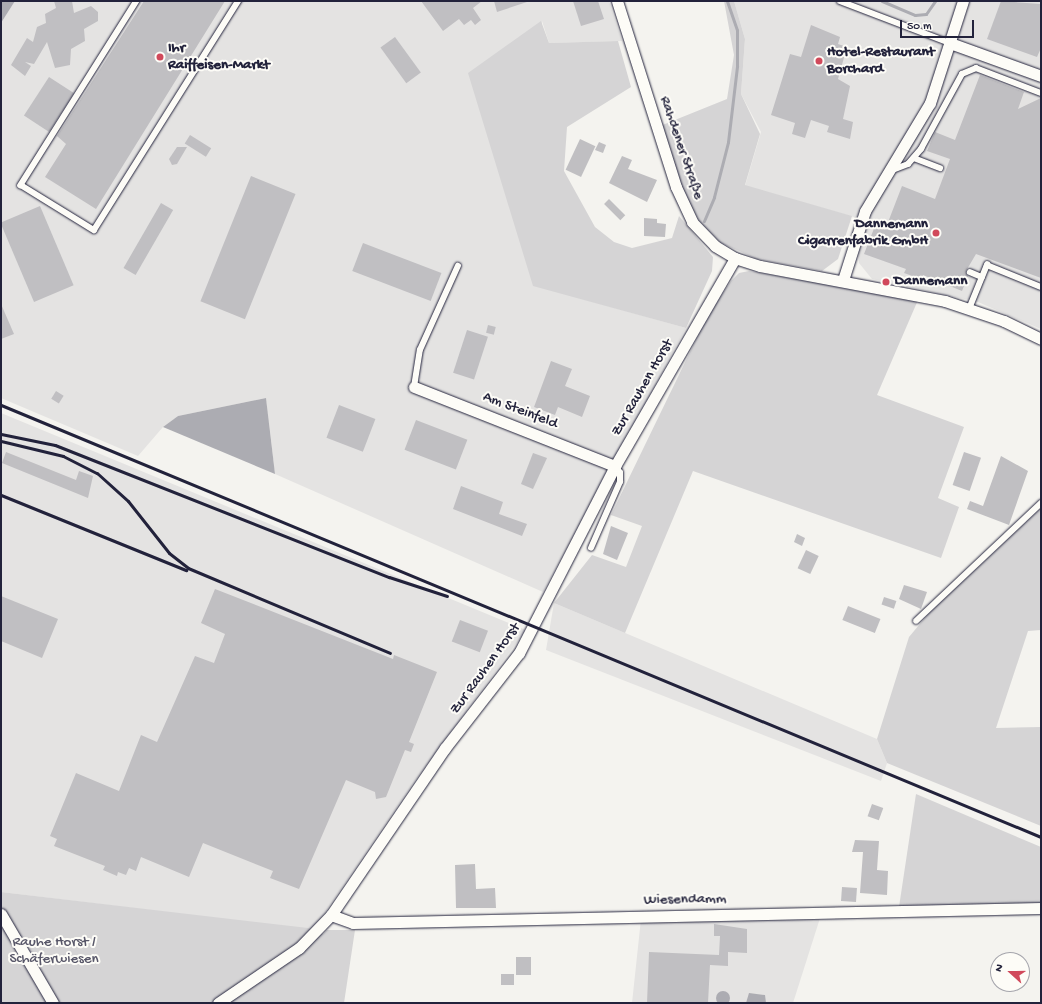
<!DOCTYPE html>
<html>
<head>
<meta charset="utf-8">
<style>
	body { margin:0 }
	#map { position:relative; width:1042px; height:1004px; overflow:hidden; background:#f4f3ef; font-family:"Gochi Hand",sans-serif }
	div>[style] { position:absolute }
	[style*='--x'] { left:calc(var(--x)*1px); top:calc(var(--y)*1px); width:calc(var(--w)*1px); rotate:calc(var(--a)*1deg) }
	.built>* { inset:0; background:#e4e3e2 }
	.green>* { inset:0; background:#d5d4d5 }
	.water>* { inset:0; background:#acacb2 }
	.round { border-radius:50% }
	.stream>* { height:3px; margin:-1.5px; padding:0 1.5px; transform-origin:1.5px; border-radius:1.5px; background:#acacb2 }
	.building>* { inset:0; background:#c0bfc2; transform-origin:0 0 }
	.roads { filter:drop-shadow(0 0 1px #22223b) drop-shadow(0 0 1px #22223b) }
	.lane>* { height:5.5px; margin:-2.75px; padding:0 2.75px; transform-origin:2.75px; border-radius:2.75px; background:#fdfcf7 }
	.street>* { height:11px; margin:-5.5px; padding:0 5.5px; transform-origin:5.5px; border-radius:5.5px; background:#fdfcf7 }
	.rail>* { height:3px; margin:-1.5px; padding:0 1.5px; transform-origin:1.5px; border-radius:1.5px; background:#22223b }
	.dots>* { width:11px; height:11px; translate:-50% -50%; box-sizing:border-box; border:2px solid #fdfcf7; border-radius:50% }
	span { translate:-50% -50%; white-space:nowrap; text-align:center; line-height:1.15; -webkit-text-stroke:4px #fdfcf7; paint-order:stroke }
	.poi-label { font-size:15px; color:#22223b; font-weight:700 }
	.left { translate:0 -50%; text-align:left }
	.right { translate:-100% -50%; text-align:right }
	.street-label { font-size:15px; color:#22223b }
	.park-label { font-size:15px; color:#585769 }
	.frame { position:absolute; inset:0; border:2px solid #22223b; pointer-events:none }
	.north { position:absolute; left:990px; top:952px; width:40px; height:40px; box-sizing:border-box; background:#fdfcf7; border:1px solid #a5a5ac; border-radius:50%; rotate:291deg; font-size:11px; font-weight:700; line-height:16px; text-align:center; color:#22223b }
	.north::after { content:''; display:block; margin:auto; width:14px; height:18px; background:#d1495b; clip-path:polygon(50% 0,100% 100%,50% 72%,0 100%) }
	.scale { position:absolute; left:900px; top:20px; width:74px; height:18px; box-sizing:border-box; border:2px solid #22223b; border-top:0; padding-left:5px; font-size:12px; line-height:14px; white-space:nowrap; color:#22223b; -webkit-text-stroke:3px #fdfcf7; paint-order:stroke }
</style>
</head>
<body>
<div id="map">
	<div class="built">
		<i style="clip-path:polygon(15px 1px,609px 1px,622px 41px,549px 43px,542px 21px,533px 285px,686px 328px,543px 592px,275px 474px,266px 398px,178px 416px,163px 427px,138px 456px,1px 398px,1px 23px)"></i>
		<i style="clip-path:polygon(734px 1px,1041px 1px,1041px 329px,978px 302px,872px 279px,859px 263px,854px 217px,745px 186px,761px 132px,741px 94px,745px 39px)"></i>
		<i style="clip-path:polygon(1px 413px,526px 630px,414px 782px,313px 930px,1px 892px)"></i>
		<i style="clip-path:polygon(554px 603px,877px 739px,887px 763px,881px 781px,546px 650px)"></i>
		<i style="clip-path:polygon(821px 915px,793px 1003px,632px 1003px,641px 919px)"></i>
	</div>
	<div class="green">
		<i style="clip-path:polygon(724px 1px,734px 1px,745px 39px,741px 94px,760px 134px,745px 185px,852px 216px,838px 259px,822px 271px,757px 259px,721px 243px,700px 222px,683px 193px,660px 126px,727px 99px,734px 55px)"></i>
		<i style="clip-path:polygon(541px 21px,549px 43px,618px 41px,631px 87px,567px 127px,564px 171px,595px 227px,614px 242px,632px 248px,672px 238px,679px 216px,713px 257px,712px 271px,686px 328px,533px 286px,468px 73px)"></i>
		<i style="clip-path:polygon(749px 271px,918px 300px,877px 395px,964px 427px,938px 498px,959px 507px,941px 558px,693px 471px,625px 633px,554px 603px,592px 555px,626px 567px,642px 526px,611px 515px,707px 317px,731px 281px,739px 273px)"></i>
		<i style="clip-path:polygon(1041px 508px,1041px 630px,1028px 631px,996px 728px,1041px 727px,1041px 826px,887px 763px,877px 739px,909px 637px,929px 613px)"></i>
		<i style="clip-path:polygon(916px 794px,1041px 847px,1041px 904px,899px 907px)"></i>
		<i style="clip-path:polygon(1px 892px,308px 928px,323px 934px,327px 930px,355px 930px,344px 1003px,1px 1003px)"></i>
	</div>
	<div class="water">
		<i style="clip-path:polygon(1px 1px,15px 1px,1px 23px)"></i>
		<i style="clip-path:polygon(266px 398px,275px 474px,163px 427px,178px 416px)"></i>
		<i class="round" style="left:716px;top:991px;width:14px;height:14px"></i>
		<i style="clip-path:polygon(749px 993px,765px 995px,766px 1003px,746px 1003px)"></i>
	</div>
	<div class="stream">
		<i style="--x:882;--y:1;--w:36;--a:23"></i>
		<i style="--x:915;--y:15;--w:11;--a:-5"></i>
		<i style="--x:926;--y:14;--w:16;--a:-55"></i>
		<i style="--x:704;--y:221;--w:26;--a:-67"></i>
		<i style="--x:714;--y:197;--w:57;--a:-75.7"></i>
		<i style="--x:728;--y:142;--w:77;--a:-83.2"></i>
		<i style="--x:737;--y:66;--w:36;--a:-90"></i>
		<i style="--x:737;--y:30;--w:31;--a:-109"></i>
	</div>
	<div class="building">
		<i style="clip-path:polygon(54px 1px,72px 1px,74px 13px,91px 6px,98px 12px,98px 21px,84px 29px,85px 41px,71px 49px,70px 65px,55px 68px,47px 42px,34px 64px,25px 62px,31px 66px,25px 76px,11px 65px,27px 38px,33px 42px,37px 27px,46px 23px,45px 14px,56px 8px)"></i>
		<i style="clip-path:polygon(144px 1px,225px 1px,96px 209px,45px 177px,66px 144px,57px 136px)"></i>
		<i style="clip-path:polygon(421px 1px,482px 1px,473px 8px,481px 20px,475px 25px,471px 20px,464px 25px,459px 19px,443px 31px)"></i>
		<i style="clip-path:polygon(494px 1px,527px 1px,527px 2px,497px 12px)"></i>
		<i style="clip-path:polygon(573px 1px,598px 1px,604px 19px,581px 26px)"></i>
		<i style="clip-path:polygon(1001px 1px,1041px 4px,1041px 48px,1037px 57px,987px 39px)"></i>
		<i style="clip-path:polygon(811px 25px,840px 37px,838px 44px,847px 47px,838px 79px,850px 86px,843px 119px,853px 122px,850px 139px,827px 132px,829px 126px,811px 120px,805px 138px,792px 134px,795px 123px,771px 115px,790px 54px,801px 57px)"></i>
		<i style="left:395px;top:37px;width:44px;height:18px;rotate:54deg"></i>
		<i style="clip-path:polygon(980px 75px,1024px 92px,1018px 109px,1041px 98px,1041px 278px,976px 254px,966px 271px,968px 276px,962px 291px,923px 275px,921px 279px,904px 273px,906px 269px,864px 254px,875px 226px,885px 230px,902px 186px,935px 199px,950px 159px,927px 151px,935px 132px,955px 140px)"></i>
		<i style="left:49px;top:77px;width:30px;height:46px;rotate:33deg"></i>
		<i style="left:190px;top:135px;width:25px;height:10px;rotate:32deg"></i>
		<i style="left:580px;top:139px;width:17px;height:34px;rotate:25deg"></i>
		<i style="clip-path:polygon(599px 142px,606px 145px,603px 153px,595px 150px)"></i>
		<i style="clip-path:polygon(177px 147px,187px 147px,177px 164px,172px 165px,169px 159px)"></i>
		<i style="clip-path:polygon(622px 156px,632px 160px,628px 169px,657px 180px,647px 202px,609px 183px)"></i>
		<i style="left:251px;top:176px;width:48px;height:135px;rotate:22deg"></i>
		<i style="left:609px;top:199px;width:23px;height:7px;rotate:45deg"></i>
		<i style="left:161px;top:203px;width:14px;height:75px;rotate:30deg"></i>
		<i style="left:40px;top:206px;width:86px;height:43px;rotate:67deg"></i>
		<i style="clip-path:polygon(644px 218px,657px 219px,657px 223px,666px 224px,665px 237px,644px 236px)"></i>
		<i style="left:363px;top:243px;width:84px;height:30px;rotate:21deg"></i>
		<i style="clip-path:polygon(1px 304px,14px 334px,1px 339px)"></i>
		<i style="left:488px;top:325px;width:8px;height:8px;rotate:14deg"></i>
		<i style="left:467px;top:330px;width:22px;height:45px;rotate:18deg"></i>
		<i style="clip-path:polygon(551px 361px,572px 369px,565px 386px,590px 396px,582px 417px,558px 407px,555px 415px,534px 407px)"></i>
		<i style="left:56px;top:391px;width:9px;height:9px;rotate:32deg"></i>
		<i style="left:339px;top:405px;width:39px;height:35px;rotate:21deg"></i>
		<i style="left:416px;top:420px;width:55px;height:32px;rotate:21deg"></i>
		<i style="clip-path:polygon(6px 452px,76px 480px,79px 471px,93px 476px,88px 498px,2px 463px)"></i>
		<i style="left:964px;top:452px;width:18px;height:35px;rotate:19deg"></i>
		<i style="clip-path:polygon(533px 453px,547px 458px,533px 489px,521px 484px)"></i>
		<i style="clip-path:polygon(1001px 456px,1028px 471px,1009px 525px,967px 509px,970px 501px,983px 506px)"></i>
		<i style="clip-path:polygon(461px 486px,503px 502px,499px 514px,527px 524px,522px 536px,453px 509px)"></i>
		<i style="clip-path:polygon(611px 526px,628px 533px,617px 560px,603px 554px)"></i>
		<i style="clip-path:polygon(797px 534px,805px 538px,802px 546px,794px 542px)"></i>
		<i style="left:806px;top:550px;width:14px;height:20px;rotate:25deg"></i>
		<i style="clip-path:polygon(904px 585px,927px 592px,921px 609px,899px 599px)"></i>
		<i style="clip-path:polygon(215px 589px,393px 659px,394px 655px,437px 672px,409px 742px,414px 744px,411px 752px,405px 750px,386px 797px,376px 799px,375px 792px,346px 780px,299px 889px,270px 878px,273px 871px,203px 843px,189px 877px,141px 857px,136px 871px,129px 868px,126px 875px,118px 872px,117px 876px,103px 870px,105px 866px,54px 846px,57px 839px,50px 836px,76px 773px,119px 791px,141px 735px,157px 742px,195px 656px,214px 663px,225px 634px,201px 623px)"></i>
		<i style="clip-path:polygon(1px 596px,58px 619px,42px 658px,1px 641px)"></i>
		<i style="left:884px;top:597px;width:13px;height:8px;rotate:18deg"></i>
		<i style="left:848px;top:606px;width:35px;height:15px;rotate:22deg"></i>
		<i style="left:460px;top:620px;width:30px;height:23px;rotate:21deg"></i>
		<i style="left:872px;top:804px;width:12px;height:13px;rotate:20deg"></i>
		<i style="clip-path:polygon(855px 840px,879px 841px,877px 870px,888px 871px,887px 895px,860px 893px,863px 852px,852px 852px)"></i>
		<i style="clip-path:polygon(475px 864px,476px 889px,495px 888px,496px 908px,456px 908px,455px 865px)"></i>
		<i style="left:842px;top:887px;width:15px;height:14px;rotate:4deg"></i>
		<i style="clip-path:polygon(714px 924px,747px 929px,747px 953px,728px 952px,728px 966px,710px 965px,708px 1003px,647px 1003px,649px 952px,719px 955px,720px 936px,714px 936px)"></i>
		<i style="left:516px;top:957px;width:15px;height:18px"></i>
		<i style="left:501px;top:974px;width:13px;height:11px"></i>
	</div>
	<div class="roads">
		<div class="lane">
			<i style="--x:137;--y:1;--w:218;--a:122.2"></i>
			<i style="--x:21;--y:185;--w:86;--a:31.7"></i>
			<i style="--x:94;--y:230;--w:271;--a:-57.8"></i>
			<i style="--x:840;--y:1;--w:118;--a:20.9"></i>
			<i style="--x:914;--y:158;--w:28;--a:21"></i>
			<i style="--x:890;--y:171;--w:19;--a:-21"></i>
			<i style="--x:908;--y:164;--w:20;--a:-49"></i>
			<i style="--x:921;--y:149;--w:85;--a:-61.3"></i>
			<i style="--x:962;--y:74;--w:15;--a:-23"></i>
			<i style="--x:976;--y:68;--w:70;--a:21"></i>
			<i style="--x:970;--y:272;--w:13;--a:23"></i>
			<i style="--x:969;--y:309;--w:48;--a:-67.8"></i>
			<i style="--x:987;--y:265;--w:58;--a:22.2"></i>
			<i style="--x:414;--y:387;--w:37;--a:-81"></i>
			<i style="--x:420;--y:350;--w:92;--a:-65.7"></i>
			<i style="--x:591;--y:548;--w:72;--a:-66.3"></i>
			<i style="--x:620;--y:482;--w:9;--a:-90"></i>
			<i style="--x:620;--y:473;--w:9;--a:-126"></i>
			<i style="--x:916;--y:621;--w:172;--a:-43.3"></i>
		</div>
		<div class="street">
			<i style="--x:617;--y:1;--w:195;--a:72.4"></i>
			<i style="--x:676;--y:187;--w:38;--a:65"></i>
			<i style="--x:692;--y:222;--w:33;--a:46"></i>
			<i style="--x:715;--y:246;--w:23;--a:31"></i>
			<i style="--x:735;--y:258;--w:26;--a:18"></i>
			<i style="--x:760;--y:266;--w:188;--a:10.7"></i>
			<i style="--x:945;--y:301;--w:62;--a:18.7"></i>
			<i style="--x:1004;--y:321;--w:41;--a:25.9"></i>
			<i style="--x:950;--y:43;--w:97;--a:19.9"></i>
			<i style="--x:843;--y:280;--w:72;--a:-72.3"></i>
			<i style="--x:865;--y:211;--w:126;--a:-59"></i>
			<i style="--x:930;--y:103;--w:107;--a:-72.1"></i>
			<i style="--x:414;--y:387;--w:216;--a:21.5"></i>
			<i style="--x:1;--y:914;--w:103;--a:59.7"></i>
			<i style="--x:331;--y:915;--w:23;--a:20"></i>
			<i style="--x:353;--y:923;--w:688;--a:-1.25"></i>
			<i style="--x:218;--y:1003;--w:98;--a:-34.2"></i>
			<i style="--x:299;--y:948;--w:46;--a:-45.9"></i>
			<i style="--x:331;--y:915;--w:202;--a:-55.7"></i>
			<i style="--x:445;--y:748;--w:120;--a:-52.1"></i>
			<i style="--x:519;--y:653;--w:210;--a:-62.8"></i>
			<i style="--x:615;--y:466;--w:240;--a:-60"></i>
		</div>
	</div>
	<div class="rail">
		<i style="--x:1;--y:405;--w:1126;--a:22.56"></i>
		<i style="--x:1;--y:434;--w:55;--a:11.5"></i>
		<i style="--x:55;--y:445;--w:359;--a:21.6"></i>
		<i style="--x:389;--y:577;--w:61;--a:18.1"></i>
		<i style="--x:1;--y:441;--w:64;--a:13.6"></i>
		<i style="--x:63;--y:456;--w:38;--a:27"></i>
		<i style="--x:97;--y:473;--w:42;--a:42.1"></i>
		<i style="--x:128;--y:501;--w:66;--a:51.7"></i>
		<i style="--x:169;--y:553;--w:24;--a:38"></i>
		<i style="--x:188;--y:568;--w:219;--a:22.8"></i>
		<i style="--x:1;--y:495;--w:200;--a:22.1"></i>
	</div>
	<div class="dots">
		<i style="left:160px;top:57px;background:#d1495b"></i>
		<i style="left:819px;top:61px;background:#d1495b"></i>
		<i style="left:936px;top:233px;background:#d1495b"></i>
		<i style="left:886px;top:282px;background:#d1495b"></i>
	</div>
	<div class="poi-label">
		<span class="left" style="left:168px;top:57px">Ihr<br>Raiffeisen-Markt</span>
		<span class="left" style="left:827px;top:61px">Hotel-Restaurant<br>Borchard</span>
		<span class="right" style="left:928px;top:233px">Dannemann<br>Cigarrenfabrik GmbH</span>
		<span class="left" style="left:894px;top:282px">Dannemann</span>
	</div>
	<div class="street-label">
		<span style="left:681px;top:148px;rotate:71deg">Rahdener Straße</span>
		<span style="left:643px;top:388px;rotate:-60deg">Zur Rauhen Horst</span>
		<span style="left:520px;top:411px;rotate:21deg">Am Steinfeld</span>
		<span style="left:486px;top:669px;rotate:-54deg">Zur Rauhen Horst</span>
		<span style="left:685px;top:900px;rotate:-1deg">Wiesendamm</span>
	</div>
	<div class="park-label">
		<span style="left:54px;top:951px">Rauhe Horst /<br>Schäferwiesen</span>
	</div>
	<div class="frame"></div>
	<div class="north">N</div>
	<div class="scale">50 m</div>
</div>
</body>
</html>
